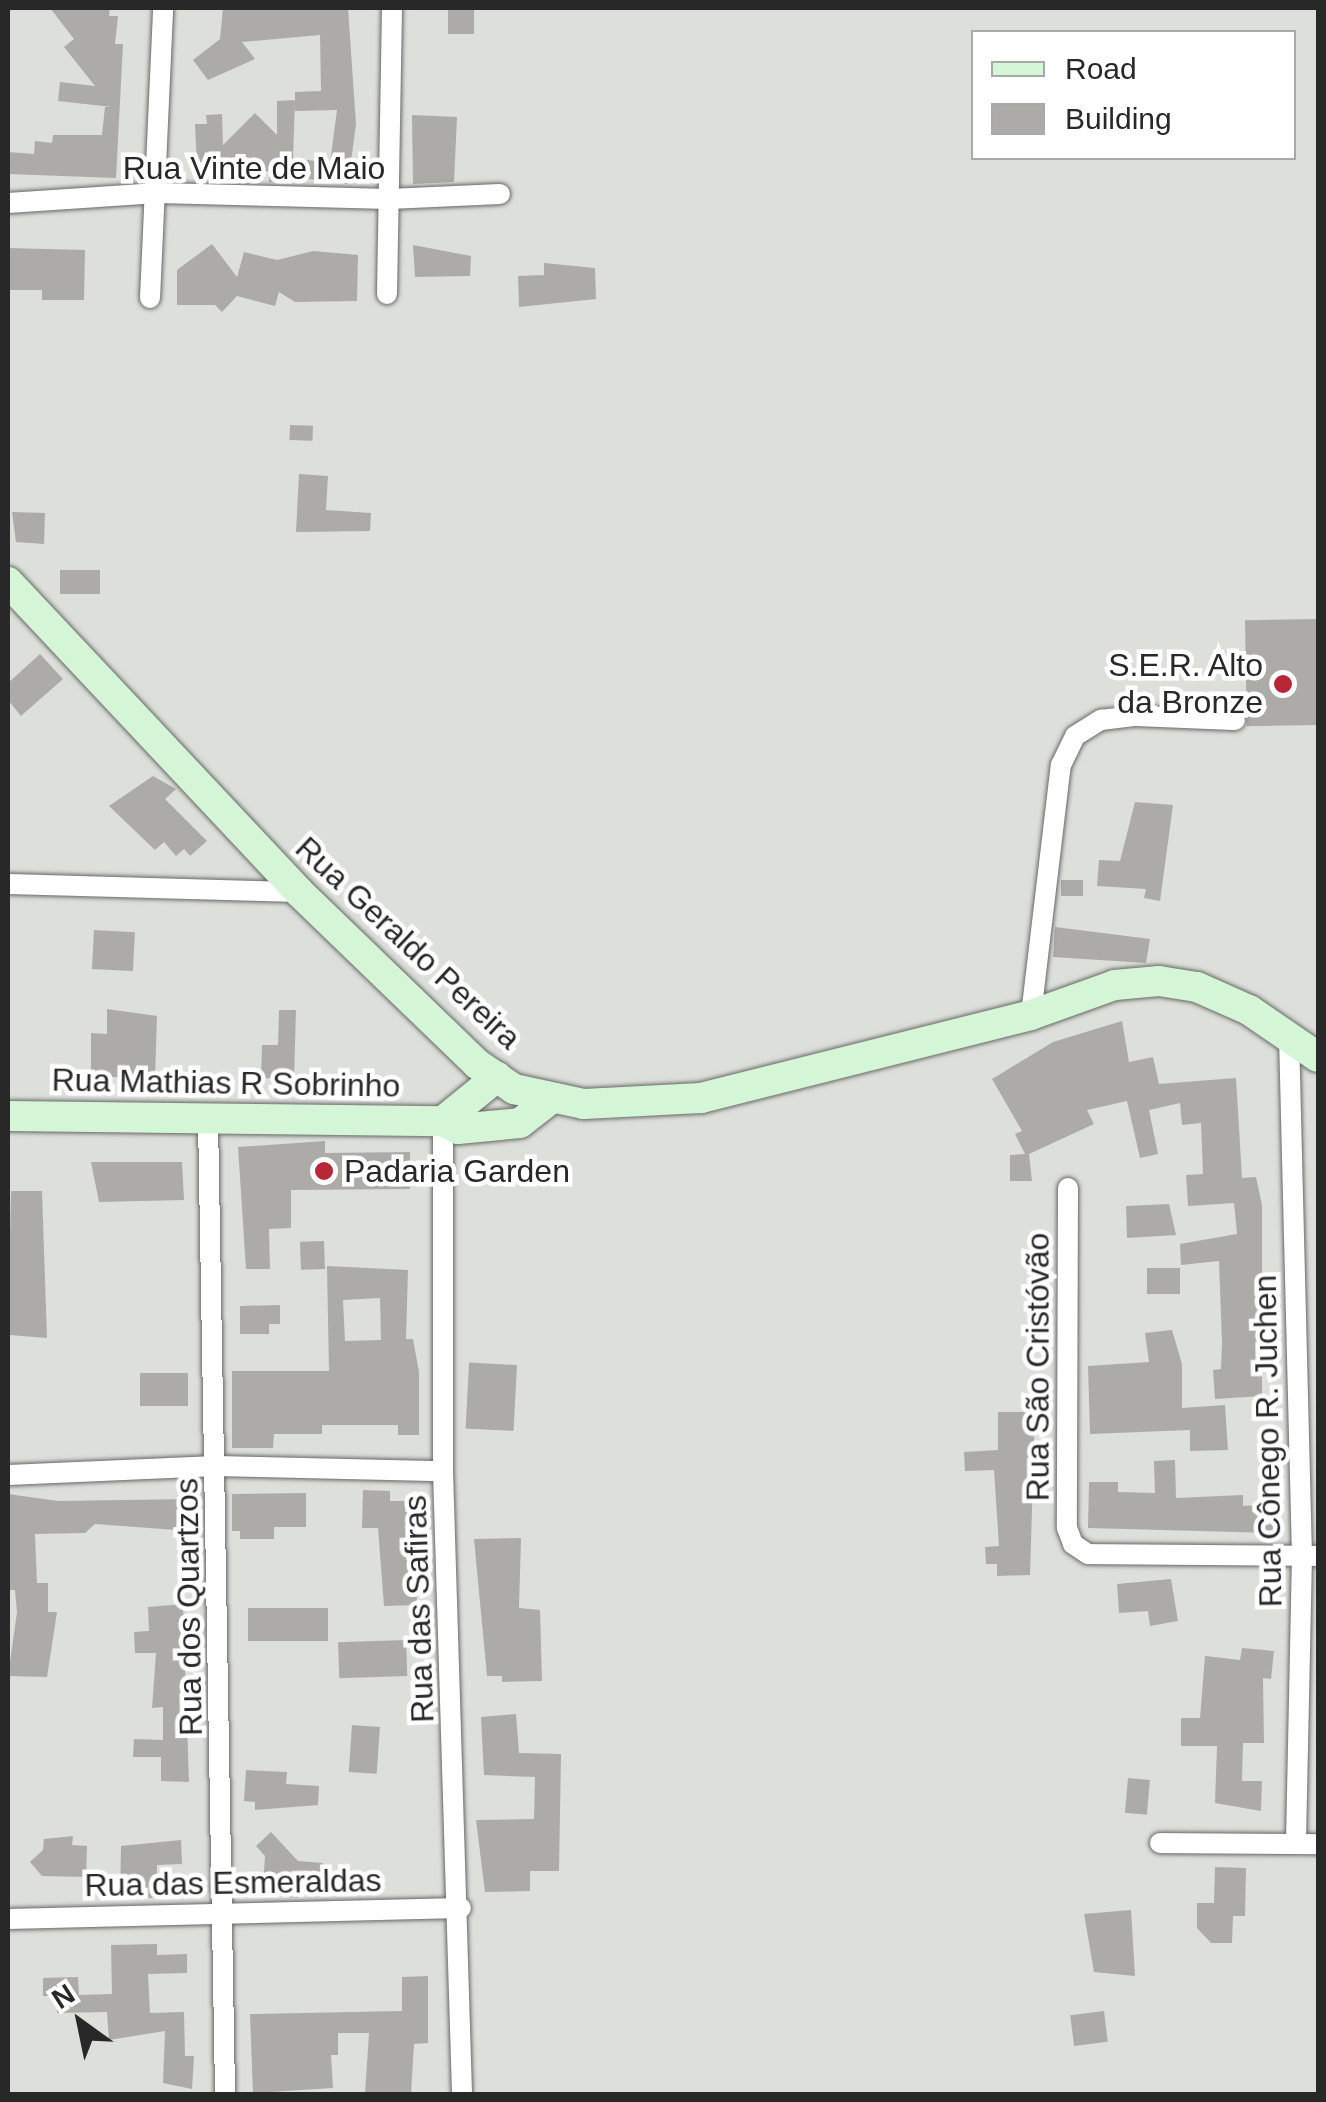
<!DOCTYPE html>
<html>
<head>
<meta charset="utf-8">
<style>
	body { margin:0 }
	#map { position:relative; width:1326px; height:2102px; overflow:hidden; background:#dddfdb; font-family:Arial,sans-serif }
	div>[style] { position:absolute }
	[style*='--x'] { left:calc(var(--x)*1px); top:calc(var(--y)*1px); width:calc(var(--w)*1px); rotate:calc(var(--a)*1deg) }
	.building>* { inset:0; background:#acaba8; transform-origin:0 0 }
	.roads { filter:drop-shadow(0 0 2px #686966) drop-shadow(0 0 2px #686966) }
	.street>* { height:20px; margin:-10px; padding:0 10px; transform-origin:10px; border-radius:10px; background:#fff }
	.secondary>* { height:30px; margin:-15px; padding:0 15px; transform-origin:15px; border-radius:15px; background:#d5f6d6 }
	.dots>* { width:28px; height:28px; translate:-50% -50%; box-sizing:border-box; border:5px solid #fff; border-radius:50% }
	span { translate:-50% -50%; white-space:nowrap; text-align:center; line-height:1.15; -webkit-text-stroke:9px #fff; paint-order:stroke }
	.street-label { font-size:32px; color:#272827 }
	.poi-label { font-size:32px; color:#272827 }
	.right { translate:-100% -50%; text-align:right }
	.left { translate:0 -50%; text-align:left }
	.frame { position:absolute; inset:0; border:10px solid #272827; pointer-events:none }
	.legend { position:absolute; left:971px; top:30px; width:325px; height:130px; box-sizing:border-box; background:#fff; border:2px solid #a9a9a9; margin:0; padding:12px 18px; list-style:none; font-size:30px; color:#272827 }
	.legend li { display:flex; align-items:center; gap:20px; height:50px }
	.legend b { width:50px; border:2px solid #a9a9a9 }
	.north { position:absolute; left:30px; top:1972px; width:100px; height:100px; -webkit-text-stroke:8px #fff; paint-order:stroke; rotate:327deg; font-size:28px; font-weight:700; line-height:40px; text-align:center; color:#272827 }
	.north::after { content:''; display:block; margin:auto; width:35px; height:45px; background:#272827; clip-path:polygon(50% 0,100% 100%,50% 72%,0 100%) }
</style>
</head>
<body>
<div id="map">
	<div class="building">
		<i style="clip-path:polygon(50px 8px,110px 8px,109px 16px,118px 16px,115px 44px,123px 44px,116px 178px,8px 174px,8px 152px,34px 154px,35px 141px,52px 143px,53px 135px,102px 135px,105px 107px,112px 107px,58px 101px,60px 82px,95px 86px,64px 47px,74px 39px)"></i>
		<i style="clip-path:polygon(223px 8px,348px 8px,356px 124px,348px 184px,292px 177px,292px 183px,269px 182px,269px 171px,211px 180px,210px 167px,197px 168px,195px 124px,207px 124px,206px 115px,222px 114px,223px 145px,255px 113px,277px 135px,277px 101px,295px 100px,293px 158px,330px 163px,337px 110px,295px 111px,295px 92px,321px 91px,320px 35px,242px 42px,255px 59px,208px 80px,193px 60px,220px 39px)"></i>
		<i style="left:448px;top:8px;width:26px;height:26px"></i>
		<i style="clip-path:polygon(412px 115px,457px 117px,454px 182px,413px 184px)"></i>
		<i style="clip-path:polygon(212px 244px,237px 277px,244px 252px,277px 260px,313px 251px,358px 255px,357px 301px,295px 302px,279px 292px,275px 306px,237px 296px,222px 312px,215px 305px,177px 305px,177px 270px)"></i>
		<i style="clip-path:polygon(413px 245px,471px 256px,470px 276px,415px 277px)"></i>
		<i style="clip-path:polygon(8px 248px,85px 250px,84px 300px,42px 300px,42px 290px,8px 290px)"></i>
		<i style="clip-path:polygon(544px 263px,595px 268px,596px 299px,519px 307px,518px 276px,544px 275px)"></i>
		<i style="left:290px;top:425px;width:23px;height:15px;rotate:2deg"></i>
		<i style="clip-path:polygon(299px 474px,328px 476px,326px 510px,371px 513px,370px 531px,296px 532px)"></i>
		<i style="clip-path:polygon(12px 512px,45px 513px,44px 544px,16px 542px)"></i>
		<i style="left:60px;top:570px;width:40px;height:24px"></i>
		<i style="left:1317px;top:619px;width:106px;height:72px;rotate:89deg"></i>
		<i style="clip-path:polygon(40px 654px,63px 679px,21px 716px,8px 700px,8px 683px)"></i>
		<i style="clip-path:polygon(153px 776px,176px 789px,165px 799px,207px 841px,190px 856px,184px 849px,176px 856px,164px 842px,155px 850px,109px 806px)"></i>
		<i style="clip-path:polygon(1135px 802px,1173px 805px,1160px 901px,1144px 898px,1146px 889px,1097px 886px,1099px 860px,1120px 861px)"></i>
		<i style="left:1083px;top:880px;width:16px;height:22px;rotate:90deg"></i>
		<i style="clip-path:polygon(1055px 927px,1150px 939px,1146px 963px,1053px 957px)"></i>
		<i style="left:94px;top:930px;width:41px;height:39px;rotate:3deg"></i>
		<i style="clip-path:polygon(107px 1009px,157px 1016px,155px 1079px,91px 1076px,91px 1033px,107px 1034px)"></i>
		<i style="clip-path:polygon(279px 1010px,296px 1010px,294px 1079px,261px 1078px,262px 1045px,278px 1045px)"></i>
		<i style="clip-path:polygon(1122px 1021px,1129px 1062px,1153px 1057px,1159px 1084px,1236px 1078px,1242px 1178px,1256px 1177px,1262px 1205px,1262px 1396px,1215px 1399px,1213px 1370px,1221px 1369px,1222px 1343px,1219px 1261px,1181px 1265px,1180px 1244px,1237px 1234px,1234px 1203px,1188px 1206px,1186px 1175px,1203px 1174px,1201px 1123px,1182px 1125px,1180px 1103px,1149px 1110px,1158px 1154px,1140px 1158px,1127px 1101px,1087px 1110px,1094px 1124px,1029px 1154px,1032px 1181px,1010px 1181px,1010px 1155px,1025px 1154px,1015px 1134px,1022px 1131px,992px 1079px,1053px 1042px)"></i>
		<i style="clip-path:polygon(325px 1141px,325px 1153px,410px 1152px,410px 1189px,291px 1190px,291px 1228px,269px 1229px,270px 1269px,246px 1269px,238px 1147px)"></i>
		<i style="clip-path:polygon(91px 1162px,182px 1162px,184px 1200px,99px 1202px)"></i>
		<i style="clip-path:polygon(11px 1191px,42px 1191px,47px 1338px,10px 1335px,8px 1324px)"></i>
		<i style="clip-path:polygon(1169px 1204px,1176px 1235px,1127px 1238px,1126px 1206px)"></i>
		<i style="left:324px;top:1241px;width:28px;height:24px;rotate:88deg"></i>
		<i style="clip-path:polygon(evenodd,327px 1266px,408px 1270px,406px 1339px,413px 1339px,419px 1372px,419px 1435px,398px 1435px,398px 1425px,322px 1425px,322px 1434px,274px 1434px,273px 1448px,232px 1448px,232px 1371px,329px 1371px,327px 1266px,380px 1298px,381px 1340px,345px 1341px,343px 1300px,380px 1298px)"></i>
		<i style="left:1147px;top:1268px;width:33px;height:26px"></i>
		<i style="clip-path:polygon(280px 1305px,280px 1324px,269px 1324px,269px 1334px,240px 1334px,240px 1306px)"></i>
		<i style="clip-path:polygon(1172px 1330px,1182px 1364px,1182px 1408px,1225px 1405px,1228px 1450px,1190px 1451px,1190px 1430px,1090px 1434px,1088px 1366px,1149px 1362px,1145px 1333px)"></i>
		<i style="left:517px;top:1365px;width:66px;height:48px;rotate:93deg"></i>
		<i style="left:188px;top:1373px;width:33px;height:48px;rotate:90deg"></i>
		<i style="clip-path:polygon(998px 1412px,1035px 1412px,1030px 1575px,997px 1576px,997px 1564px,986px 1564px,985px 1547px,999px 1546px,994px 1470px,965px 1471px,964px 1452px,998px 1450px)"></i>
		<i style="clip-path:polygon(1175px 1460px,1176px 1498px,1243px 1495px,1243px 1506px,1273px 1504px,1274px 1533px,1088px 1528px,1089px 1482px,1118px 1482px,1118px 1492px,1155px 1493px,1154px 1461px)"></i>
		<i style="clip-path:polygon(363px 1490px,390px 1491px,390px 1501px,405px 1501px,405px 1512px,413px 1512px,417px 1605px,384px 1606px,378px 1528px,362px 1528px)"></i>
		<i style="clip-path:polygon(306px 1493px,306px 1527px,274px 1527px,274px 1539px,240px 1539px,240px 1531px,232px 1531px,232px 1494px)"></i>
		<i style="clip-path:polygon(8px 1494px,58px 1501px,190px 1499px,190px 1531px,95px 1524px,85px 1533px,35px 1534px,37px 1583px,48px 1583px,48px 1612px,57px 1612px,47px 1677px,8px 1676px,17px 1612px,15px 1590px,8px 1590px)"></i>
		<i style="clip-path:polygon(521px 1538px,519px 1608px,540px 1610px,542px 1681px,502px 1682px,502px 1676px,487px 1676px,474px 1539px)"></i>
		<i style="clip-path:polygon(1171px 1579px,1178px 1621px,1150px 1626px,1148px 1611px,1119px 1613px,1117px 1584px)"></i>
		<i style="clip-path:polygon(183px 1604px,189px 1782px,161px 1781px,161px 1757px,133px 1757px,134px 1739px,163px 1740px,163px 1707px,152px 1708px,156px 1653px,135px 1653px,134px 1632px,149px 1631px,148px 1607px)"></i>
		<i style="left:328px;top:1608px;width:33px;height:80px;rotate:90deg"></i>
		<i style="left:406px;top:1640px;width:36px;height:68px;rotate:88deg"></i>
		<i style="clip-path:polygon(1242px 1648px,1274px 1651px,1271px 1679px,1263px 1678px,1264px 1743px,1243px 1743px,1242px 1781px,1262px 1781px,1261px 1811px,1215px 1803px,1217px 1746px,1181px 1746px,1181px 1718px,1200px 1718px,1205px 1656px,1240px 1660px)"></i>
		<i style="clip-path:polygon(516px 1714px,519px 1753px,561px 1754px,559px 1871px,530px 1871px,530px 1891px,485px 1892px,476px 1820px,534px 1819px,535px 1777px,484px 1775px,481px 1717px)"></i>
		<i style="left:352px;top:1725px;width:28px;height:47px;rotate:4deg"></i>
		<i style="clip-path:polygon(246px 1770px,287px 1772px,286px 1784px,319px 1786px,318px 1805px,255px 1810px,255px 1802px,244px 1801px)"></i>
		<i style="left:1128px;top:1778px;width:22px;height:35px;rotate:5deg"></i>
		<i style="clip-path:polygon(271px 1832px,298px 1861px,323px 1863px,321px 1888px,299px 1887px,298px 1898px,275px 1896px,276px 1885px,263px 1884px,265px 1856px,256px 1846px)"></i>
		<i style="clip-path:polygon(73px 1836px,72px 1845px,87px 1846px,86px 1877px,42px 1876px,30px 1862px,43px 1850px,44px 1839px)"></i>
		<i style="clip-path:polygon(181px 1840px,182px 1864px,157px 1865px,157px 1898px,120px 1898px,121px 1846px)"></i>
		<i style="clip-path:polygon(1215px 1867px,1246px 1868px,1245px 1916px,1233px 1916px,1232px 1943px,1211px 1943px,1197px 1928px,1197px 1903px,1214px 1903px)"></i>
		<i style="clip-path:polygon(1131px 1910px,1135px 1976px,1094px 1972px,1084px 1914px)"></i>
		<i style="clip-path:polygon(157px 1944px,157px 1955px,187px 1954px,187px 1973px,148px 1974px,150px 2013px,184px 2012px,185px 2056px,194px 2056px,192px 2089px,163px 2083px,165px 2031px,109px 2040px,107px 2012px,57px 2013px,57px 1996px,43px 1996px,43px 1978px,78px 1977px,79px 1995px,112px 1994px,111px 1945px)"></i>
		<i style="clip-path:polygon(428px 1976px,428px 2043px,414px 2044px,411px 2094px,365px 2094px,369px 2033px,338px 2033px,338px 2055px,331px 2055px,333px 2088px,253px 2093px,250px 2014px,402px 2011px,402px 1977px)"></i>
		<i style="left:1104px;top:2011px;width:31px;height:34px;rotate:83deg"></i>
	</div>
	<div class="roads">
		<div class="street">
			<i style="--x:8;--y:203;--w:150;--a:-3.8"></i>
			<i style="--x:158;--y:193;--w:231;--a:1.5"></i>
			<i style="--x:389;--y:199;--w:111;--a:-2.6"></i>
			<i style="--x:387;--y:294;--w:286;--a:-89"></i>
			<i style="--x:150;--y:298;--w:290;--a:-87.4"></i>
			<i style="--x:8;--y:884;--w:291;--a:1.6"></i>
			<i style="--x:1031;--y:1015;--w:252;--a:-83.2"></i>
			<i style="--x:1061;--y:765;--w:32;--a:-64"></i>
			<i style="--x:1075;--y:736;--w:31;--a:-32"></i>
			<i style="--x:1101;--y:720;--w:33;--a:-7"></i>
			<i style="--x:1134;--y:716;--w:101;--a:2.3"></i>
			<i style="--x:1289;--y:1036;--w:519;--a:88.57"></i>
			<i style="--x:1302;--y:1555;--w:289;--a:91.2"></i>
			<i style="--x:208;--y:1118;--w:976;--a:89"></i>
			<i style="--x:443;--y:1121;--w:350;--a:90"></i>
			<i style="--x:443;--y:1471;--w:623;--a:88.25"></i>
			<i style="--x:1068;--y:1188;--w:340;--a:90.2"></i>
			<i style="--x:1067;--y:1528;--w:17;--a:69"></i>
			<i style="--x:1073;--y:1544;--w:18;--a:34"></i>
			<i style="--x:1088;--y:1554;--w:230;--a:0.5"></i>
			<i style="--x:8;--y:1475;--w:208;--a:-2.5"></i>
			<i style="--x:216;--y:1466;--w:227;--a:1.3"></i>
			<i style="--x:1160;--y:1843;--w:158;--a:0.4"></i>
			<i style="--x:8;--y:1919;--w:453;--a:-1.4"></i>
		</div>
		<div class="secondary">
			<i style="--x:8;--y:582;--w:425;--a:46.8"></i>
			<i style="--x:299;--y:892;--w:248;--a:44"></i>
			<i style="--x:477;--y:1064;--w:45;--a:34"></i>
			<i style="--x:514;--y:1089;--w:72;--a:12.1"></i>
			<i style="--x:584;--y:1104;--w:117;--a:-2.9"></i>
			<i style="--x:701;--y:1098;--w:340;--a:-14.1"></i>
			<i style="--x:1031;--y:1015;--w:89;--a:-19.7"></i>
			<i style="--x:1115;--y:985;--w:44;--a:-5.2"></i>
			<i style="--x:1159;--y:981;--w:38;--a:9"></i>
			<i style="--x:1197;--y:987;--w:57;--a:23.9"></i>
			<i style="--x:1249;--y:1010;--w:83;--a:34.3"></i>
			<i style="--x:8;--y:1116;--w:435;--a:0.7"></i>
			<i style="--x:443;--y:1121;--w:17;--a:28"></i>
			<i style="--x:458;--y:1129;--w:62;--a:-5.5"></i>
			<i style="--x:520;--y:1123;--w:37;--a:-38"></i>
			<i style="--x:443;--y:1121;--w:70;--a:-39.2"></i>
		</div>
	</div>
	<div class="dots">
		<i style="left:1283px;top:684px;background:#b82736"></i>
		<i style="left:324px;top:1171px;background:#b82736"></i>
	</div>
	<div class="street-label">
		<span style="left:254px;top:168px">Rua Vinte de Maio</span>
		<span style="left:408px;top:943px;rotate:43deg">Rua Geraldo Pereira</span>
		<span style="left:226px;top:1083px;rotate:1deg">Rua Mathias R Sobrinho</span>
		<span style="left:1038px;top:1367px;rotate:-90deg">Rua São Cristóvão</span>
		<span style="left:1268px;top:1441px;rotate:-91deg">Rua Cônego R. Juchen</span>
		<span style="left:189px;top:1607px;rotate:-91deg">Rua dos Quartzos</span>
		<span style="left:419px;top:1609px;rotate:-92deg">Rua das Safiras</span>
		<span style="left:233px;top:1883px;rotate:-1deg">Rua das Esmeraldas</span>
	</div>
	<div class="poi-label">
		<span class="right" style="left:1263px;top:684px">S.E.R. Alto<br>da Bronze</span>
		<span class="left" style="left:344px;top:1171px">Padaria Garden</span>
	</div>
	<div class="frame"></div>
	<ul class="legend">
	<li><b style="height:12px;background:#d5f6d6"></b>Road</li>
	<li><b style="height:28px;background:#acaba8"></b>Building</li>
	</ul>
	<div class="north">N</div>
</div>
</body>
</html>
